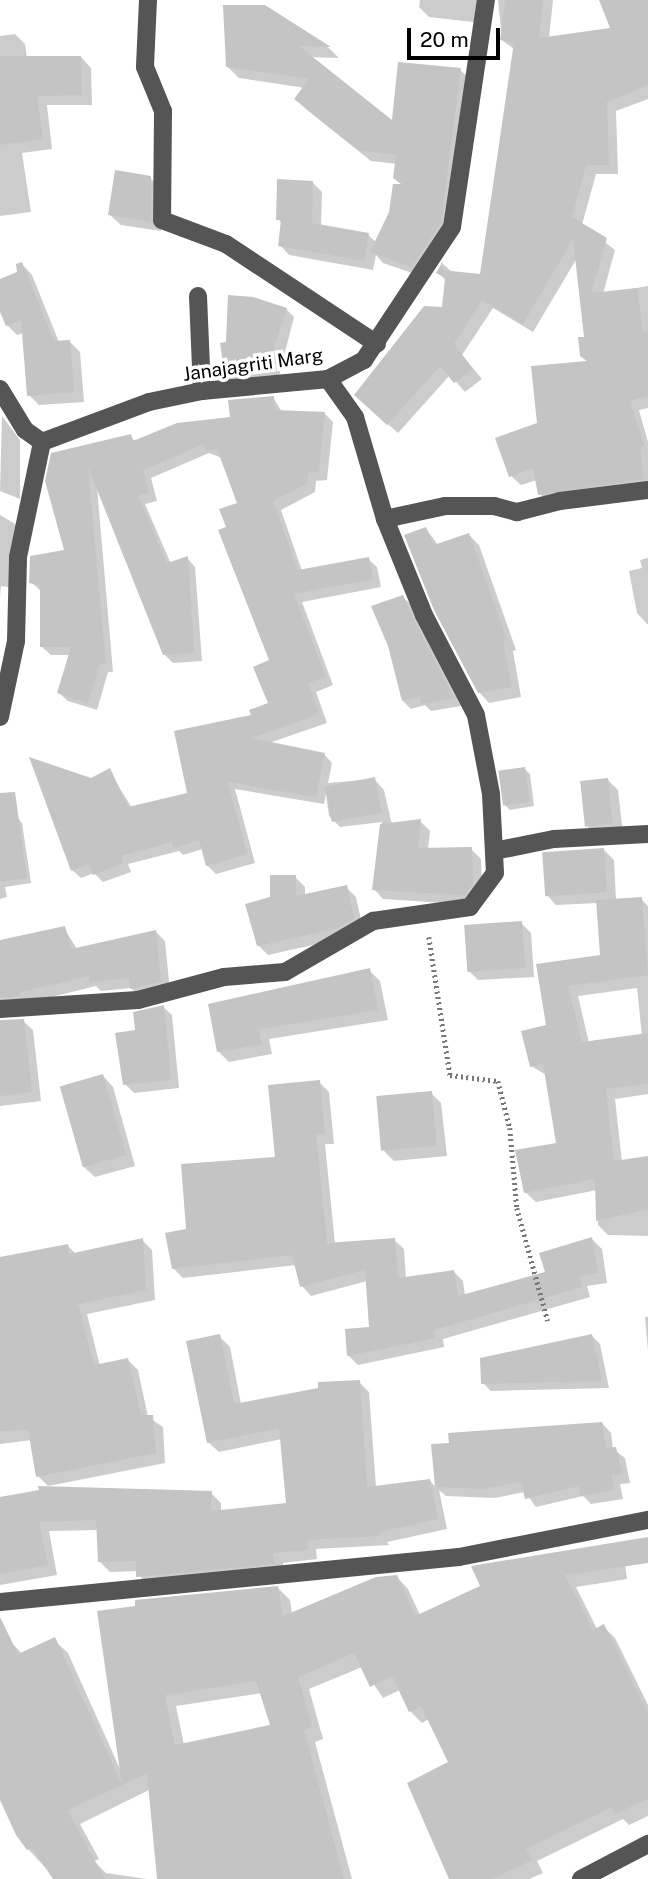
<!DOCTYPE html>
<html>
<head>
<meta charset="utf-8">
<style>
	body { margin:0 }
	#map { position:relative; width:648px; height:1879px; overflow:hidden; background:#fff; font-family:"Public Sans",sans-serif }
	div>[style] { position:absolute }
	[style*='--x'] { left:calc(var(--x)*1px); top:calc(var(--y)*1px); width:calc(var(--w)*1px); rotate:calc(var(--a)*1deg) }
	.shadow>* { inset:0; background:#0003 }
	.building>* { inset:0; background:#c4c4c4; transform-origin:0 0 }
	.path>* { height:4.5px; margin-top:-2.25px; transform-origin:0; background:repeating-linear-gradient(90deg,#777 0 2px,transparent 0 5.5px) }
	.minor>* { height:18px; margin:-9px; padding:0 9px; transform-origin:9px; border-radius:9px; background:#555 }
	span { translate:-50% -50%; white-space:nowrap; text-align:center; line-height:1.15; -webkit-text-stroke:7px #fff; paint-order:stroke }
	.street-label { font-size:19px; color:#000 }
	.scale { position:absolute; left:407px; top:28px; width:93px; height:32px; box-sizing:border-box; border:4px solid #000; border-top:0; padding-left:9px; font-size:21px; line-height:24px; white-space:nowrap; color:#000; -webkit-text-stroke:5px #fff; paint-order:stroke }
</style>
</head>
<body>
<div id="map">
	<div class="shadow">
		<i style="clip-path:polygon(420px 0,493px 0,482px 23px,429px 17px,419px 7px)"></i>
		<i style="clip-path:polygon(498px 0,553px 0,549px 38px,612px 30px,601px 0,648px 0,648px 99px,616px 111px,618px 174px,596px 174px,582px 225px,615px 250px,603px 294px,648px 286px,648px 408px,639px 410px,648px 442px,648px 489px,550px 504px,540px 494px,537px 480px,521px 485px,511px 476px,539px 424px,588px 362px,581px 356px,586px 338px,577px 258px,533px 332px,493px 308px,462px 355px,482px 379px,465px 392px,450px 375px,398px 433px,366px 405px,444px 309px,446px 281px,438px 272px,443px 264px,453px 273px,482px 276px,515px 50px,502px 40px)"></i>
		<i style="clip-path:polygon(265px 7px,330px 49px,339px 58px,310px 57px,394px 123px,460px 70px,472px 81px,452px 235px,424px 277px,383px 263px,376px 255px,373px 270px,289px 255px,280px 245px,283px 224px,278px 219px,312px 182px,322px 192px,321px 226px,368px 235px,377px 243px,404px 186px,397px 164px,371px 161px,307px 110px,296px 99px,305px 88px,239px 78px,228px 67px)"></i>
		<i style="clip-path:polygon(15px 34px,25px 44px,27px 58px,81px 57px,91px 68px,92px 105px,47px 105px,52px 149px,22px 153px,31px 212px,0 216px,0 36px)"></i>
		<i style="clip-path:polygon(150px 178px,161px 188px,161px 231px,121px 225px,110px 215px)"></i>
		<i style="clip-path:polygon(22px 264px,32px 275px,59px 342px,69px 341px,80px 352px,84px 402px,39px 405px,29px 395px,24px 333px,17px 335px,7px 325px,0 307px,0 281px,19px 273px)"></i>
		<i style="clip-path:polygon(286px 309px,294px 317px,278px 380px,234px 385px,226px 377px)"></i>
		<i style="clip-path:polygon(273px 397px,282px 412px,324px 413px,333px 422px,327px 480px,316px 481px,315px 492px,281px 510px,302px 571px,368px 559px,377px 567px,381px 587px,302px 602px,333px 685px,316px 692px,327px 723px,269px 743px,324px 754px,332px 763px,328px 783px,374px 779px,384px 790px,392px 825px,420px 821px,430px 831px,428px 849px,471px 849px,481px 859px,482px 895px,475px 905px,383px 899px,374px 889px,382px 822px,340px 827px,329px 816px,326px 794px,324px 804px,235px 789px,255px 863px,216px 874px,207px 865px,203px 849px,183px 855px,179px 851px,128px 864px,131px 872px,103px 882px,94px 873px,81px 878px,72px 870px,91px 779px,109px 771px,132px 808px,189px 794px,253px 716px,271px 704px,272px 661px,228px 528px,239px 504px,222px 458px,209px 453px,151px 478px,157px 501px,145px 504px,171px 564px,187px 558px,195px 567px,202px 661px,173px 663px,164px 654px,97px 487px,113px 672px,108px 672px,97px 710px,68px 701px,59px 693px,70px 655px,51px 655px,42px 647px,41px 591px,31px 582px,66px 552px,47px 481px,130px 436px,136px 442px,232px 418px)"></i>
		<i style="clip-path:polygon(2px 416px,20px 440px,20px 499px,0 491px)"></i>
		<i style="clip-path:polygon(0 515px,17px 525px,15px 588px,1px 586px,0 596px)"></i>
		<i style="clip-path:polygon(426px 529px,438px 545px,469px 535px,479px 545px,516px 650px,513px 651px,521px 697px,489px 703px,479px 692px)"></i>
		<i style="clip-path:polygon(648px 558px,648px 624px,647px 624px,637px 613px,629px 571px,642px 568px,640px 560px)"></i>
		<i style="clip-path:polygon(403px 597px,411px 605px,461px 706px,431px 711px,425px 705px,411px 709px,403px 701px)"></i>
		<i style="clip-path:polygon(525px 769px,530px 774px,534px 806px,510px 810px,505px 805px)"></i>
		<i style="clip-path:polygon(608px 780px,618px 790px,623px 834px,596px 836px,586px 825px)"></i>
		<i style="clip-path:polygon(18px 818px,22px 823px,31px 883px,5px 887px,7px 897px,0 899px,0 821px)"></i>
		<i style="clip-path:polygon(evenodd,604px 850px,614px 860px,616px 900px,641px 899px,648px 906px,648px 1094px,615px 1099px,622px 1162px,648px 1157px,648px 1236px,608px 1235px,598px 1225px,597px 1190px,536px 1202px,525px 1192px,558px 1144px,546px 1075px,531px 1066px,548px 1027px,538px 965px,602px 957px,598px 903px,556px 905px,546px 894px,604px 850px,637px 988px,642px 1036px,589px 1043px,578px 996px,637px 988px)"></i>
		<i style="clip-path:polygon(295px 877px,305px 887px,305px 896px,346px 887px,356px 897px,363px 929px,348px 937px,268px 955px,258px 945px,271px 899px)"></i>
		<i style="clip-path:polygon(521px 923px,531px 933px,534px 977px,478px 980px,468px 970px)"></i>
		<i style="clip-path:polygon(64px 928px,77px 949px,156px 932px,165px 941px,170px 991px,141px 998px,131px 988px,101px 991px,96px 986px,3px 1009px,0 1015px,0 942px)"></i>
		<i style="clip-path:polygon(369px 970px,380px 981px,388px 1020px,269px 1039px,272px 1054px,229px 1062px,218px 1051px,210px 1005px)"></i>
		<i style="clip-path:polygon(163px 1007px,172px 1015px,179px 1088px,134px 1093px,125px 1084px,137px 1032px)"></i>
		<i style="clip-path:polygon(0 1021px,23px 1021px,33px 1030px,41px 1101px,0 1106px)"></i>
		<i style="clip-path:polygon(103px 1076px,113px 1087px,135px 1166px,95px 1177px,84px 1167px)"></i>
		<i style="clip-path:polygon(319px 1082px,329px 1092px,334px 1144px,325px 1144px,335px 1244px,394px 1240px,404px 1249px,406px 1279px,453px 1271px,463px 1281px,465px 1296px,547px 1273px,592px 1239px,602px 1249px,607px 1283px,587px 1286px,590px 1297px,443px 1339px,444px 1347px,358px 1365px,348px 1355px,371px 1328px,367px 1281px,311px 1296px,302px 1286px,296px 1265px,183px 1278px,173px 1268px,188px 1230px,277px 1158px)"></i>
		<i style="clip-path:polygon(431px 1093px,441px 1103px,447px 1156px,394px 1161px,384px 1151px)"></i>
		<i style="clip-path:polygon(142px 1240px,152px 1250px,155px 1300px,87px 1314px,100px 1366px,128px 1360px,138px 1370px,148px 1417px,163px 1427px,165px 1463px,48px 1486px,38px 1476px,32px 1440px,0 1444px,0 1258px,68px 1246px,76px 1254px)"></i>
		<i style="clip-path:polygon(645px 1317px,648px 1317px,648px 1351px)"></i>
		<i style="clip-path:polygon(219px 1336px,230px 1347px,241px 1404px,359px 1382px,369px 1392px,376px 1487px,429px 1480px,436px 1487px,433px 1446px,602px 1423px,611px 1433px,613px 1449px,625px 1458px,630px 1483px,620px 1484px,623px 1499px,591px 1504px,583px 1496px,536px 1507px,525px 1492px,494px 1498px,446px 1496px,439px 1490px,447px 1529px,387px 1542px,389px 1545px,316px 1549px,317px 1559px,283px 1563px,284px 1573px,147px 1587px,137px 1571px,110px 1572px,100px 1562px,98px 1530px,49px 1531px,57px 1575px,0 1585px,0 1499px,211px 1493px,221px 1503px,221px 1511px,288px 1505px,282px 1439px,219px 1452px,208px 1442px)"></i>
		<i style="clip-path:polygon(592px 1336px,600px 1344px,609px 1388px,491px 1391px,483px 1383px)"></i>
		<i style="clip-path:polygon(evenodd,624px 1556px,627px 1579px,576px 1587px,597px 1629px,603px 1626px,615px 1638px,648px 1705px,648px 1816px,629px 1825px,623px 1819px,537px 1861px,543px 1873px,529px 1879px,452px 1879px,450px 1763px,429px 1719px,422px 1723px,410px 1711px,400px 1690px,383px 1698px,362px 1667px,309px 1689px,323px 1739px,315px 1742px,352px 1879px,159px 1879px,151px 1789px,80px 1824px,99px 1859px,94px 1861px,106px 1873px,147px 1879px,56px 1879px,28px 1849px,0 1796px,0 1645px,12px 1643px,22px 1654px,54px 1640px,68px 1653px,120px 1769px,99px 1613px,278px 1588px,290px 1600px,292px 1614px,396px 1576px,408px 1589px,420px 1615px,624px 1556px,262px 1693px,272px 1726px,184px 1745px,176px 1706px,262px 1693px)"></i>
	</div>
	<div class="building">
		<i style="clip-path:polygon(505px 0,543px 0,539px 38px,610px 28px,599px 0,648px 0,648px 85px,607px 102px,609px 165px,586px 165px,572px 217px,607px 238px,591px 293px,637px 288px,643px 332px,648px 331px,648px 396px,630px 401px,644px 446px,640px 448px,644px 479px,538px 495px,533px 468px,509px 477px,495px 438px,537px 423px,531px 366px,587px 361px,580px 356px,578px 337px,584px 337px,573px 239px,523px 324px,482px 300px,454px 344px,473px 369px,454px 383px,440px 366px,387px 425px,354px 395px,424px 306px,442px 307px,445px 278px,436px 273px,443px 261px,442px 270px,480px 274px,514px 42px,500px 40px)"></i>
		<i style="clip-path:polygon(223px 5px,265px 5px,331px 47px,299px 46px,392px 120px,398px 62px,461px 68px,441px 223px,412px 267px,370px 252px,389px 212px,393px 184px,401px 184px,393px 178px,396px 155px,358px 150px,294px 99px,309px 79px,226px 67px)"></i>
		<i style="clip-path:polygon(0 56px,81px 56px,82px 95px,37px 96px,43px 139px,0 145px)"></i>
		<i style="clip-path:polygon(115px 170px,151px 176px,151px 222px,108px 215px)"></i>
		<i style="clip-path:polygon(277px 179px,313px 181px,312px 223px,369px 233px,364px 261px,278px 246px,281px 220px,276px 220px)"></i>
		<i style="clip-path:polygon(22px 262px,54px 341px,70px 340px,74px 392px,27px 396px,21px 320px,6px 326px,0 312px,0 279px,17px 272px,16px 264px)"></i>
		<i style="clip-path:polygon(228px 295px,253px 297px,287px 308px,269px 363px,271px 373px,225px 377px,220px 343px,226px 342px)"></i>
		<i style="clip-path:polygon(274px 396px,275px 410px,325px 412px,319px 472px,308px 473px,307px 484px,273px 501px,298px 570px,369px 557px,373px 579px,294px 594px,326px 677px,308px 683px,319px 714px,252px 738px,325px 753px,316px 797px,228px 782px,247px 854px,206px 866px,199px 840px,173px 848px,172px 842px,121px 856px,123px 863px,93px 875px,89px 864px,71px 871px,29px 757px,91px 778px,110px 768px,128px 807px,187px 793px,174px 731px,251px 715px,249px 710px,268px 703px,253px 667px,269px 660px,218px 530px,226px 527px,219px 509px,237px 503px,217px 449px,205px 451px,204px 444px,143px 470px,149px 493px,138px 496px,167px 563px,188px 556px,194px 653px,163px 655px,88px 467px,106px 664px,100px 664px,88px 703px,57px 693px,71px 647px,40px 647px,40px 585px,29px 583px,30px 556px,64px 550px,45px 481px,51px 453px,131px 434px,133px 441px,177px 423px,230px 417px,228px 400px)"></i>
		<i style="clip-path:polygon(426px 527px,434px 545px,469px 533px,507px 640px,503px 641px,512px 687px,478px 693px,434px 610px,404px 535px)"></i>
		<i style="clip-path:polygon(403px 595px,414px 620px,454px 698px,421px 704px,420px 697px,402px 701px,388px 646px,371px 606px)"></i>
		<i style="left:525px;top:767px;width:35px;height:27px;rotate:82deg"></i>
		<i style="left:375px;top:777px;width:36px;height:51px;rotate:79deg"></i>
		<i style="left:608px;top:778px;width:46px;height:28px;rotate:84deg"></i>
		<i style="clip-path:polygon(15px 792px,27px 878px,0 882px,0 793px)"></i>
		<i style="clip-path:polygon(421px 819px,418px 848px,472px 847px,473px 884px,464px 895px,372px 890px,380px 824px)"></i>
		<i style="left:604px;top:848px;width:44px;height:62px;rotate:86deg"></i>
		<i style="clip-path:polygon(270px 875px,296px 875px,296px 896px,347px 885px,354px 919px,338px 928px,257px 946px,245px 904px,270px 897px)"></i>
		<i style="clip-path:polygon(642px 897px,648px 975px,568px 986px,582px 1042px,648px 1033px,648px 1083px,606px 1089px,614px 1161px,648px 1156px,648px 1209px,596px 1221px,595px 1179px,524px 1193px,515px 1150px,556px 1143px,543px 1064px,530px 1067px,521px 1031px,546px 1025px,536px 964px,600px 955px,596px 900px)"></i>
		<i style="left:522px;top:921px;width:47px;height:58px;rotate:86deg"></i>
		<i style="clip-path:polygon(65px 926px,71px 949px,156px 930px,161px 982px,130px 989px,129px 978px,90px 982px,89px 976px,20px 992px,21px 996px,0 998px,0 940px)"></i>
		<i style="clip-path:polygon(370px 968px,378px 1010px,259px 1029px,262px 1044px,217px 1052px,208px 1004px)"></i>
		<i style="clip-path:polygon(164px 1005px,171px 1080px,123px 1085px,115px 1033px,135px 1030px,133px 1012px)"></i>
		<i style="clip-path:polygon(24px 1019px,32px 1092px,0 1096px,0 1020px)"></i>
		<i style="left:103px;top:1074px;width:84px;height:45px;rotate:74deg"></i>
		<i style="clip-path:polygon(320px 1080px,325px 1134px,316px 1135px,327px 1243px,395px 1238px,398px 1278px,454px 1270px,458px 1296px,545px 1272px,539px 1253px,592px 1237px,598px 1273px,579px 1277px,582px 1287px,434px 1330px,435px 1338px,347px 1356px,345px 1329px,369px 1327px,365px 1270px,300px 1287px,292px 1255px,172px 1269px,165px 1233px,186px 1229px,181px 1164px,275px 1157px,268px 1085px)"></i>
		<i style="left:432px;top:1091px;width:55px;height:56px;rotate:85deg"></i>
		<i style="clip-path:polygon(143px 1238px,146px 1290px,78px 1304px,94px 1365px,128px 1358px,141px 1415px,153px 1415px,156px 1453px,36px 1477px,28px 1430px,0 1431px,0 1257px,68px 1244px,69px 1254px)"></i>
		<i style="clip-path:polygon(220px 1334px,234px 1404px,318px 1388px,318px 1382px,360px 1380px,367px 1487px,430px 1479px,438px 1519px,379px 1532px,380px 1536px,307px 1540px,308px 1550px,273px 1553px,275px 1564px,136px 1577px,136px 1561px,98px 1562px,96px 1520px,39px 1522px,48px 1565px,0 1574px,0 1497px,39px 1490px,38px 1486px,212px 1491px,211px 1511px,286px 1503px,279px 1428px,207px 1443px,186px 1341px)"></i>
		<i style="clip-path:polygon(592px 1334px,602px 1381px,481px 1384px,480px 1358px)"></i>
		<i style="clip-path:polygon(602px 1422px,606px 1448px,616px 1447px,622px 1474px,612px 1475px,614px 1490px,580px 1496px,579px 1486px,525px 1499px,521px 1482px,483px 1489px,435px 1487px,431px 1444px,449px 1443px,448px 1433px)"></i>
		<i style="clip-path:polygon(evenodd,648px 1537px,648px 1563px,565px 1575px,593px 1630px,604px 1624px,648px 1714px,648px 1799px,615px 1814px,612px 1807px,526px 1849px,532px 1860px,492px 1879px,449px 1879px,407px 1783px,448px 1762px,421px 1706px,409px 1712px,392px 1676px,370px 1687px,354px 1653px,298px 1677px,312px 1727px,304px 1730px,344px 1879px,157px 1879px,147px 1773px,122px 1785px,97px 1611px,135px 1606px,135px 1600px,278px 1586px,283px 1616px,376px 1577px,397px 1575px,415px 1616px,480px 1586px,471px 1566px,648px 1537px,256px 1681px,270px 1725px,175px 1745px,165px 1695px,256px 1681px)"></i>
		<i style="clip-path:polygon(0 1617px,18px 1654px,55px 1637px,122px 1785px,67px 1810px,105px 1879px,53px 1879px,32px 1848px,27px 1850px,16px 1835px,0 1800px)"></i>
	</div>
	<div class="path">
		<i style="--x:429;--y:937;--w:140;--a:81.3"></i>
		<i style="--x:450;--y:1075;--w:48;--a:7.1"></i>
		<i style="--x:498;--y:1081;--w:49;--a:75.7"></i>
		<i style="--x:510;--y:1128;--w:80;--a:85"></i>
		<i style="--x:517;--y:1208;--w:117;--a:74.7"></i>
	</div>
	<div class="minor">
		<i style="--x:148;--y:0;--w:67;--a:92.6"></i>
		<i style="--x:145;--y:67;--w:48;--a:67.8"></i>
		<i style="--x:163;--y:111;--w:109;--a:90.5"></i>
		<i style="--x:162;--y:220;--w:68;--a:20.6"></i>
		<i style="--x:226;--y:244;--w:181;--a:33.5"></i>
		<i style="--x:198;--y:296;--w:95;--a:87.6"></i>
		<i style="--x:0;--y:389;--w:48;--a:58.6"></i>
		<i style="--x:25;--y:430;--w:21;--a:35"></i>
		<i style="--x:42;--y:442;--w:114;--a:-20.5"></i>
		<i style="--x:149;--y:402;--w:54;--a:-11.7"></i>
		<i style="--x:202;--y:391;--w:127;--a:-5.4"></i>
		<i style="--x:328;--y:379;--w:41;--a:-27.8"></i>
		<i style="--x:364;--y:360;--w:159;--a:-56.5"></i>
		<i style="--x:452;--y:227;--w:230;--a:-81.5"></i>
		<i style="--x:385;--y:519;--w:61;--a:-12.2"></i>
		<i style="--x:445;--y:506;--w:49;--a:0"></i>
		<i style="--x:494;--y:506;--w:24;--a:15"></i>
		<i style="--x:517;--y:512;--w:44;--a:-14.3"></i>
		<i style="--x:560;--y:501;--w:89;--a:-7.1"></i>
		<i style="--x:0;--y:717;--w:78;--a:-78.1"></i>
		<i style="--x:16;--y:641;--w:84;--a:-88.6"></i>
		<i style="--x:18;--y:557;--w:117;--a:-78.2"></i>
		<i style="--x:494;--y:851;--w:61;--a:-11.3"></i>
		<i style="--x:554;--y:839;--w:94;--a:-3"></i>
		<i style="--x:0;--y:1009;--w:138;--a:-3.7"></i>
		<i style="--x:138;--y:1000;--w:89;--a:-15"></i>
		<i style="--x:224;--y:977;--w:61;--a:-4.7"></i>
		<i style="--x:285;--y:972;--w:102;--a:-30.1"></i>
		<i style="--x:373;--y:921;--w:98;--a:-8.2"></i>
		<i style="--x:470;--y:907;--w:42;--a:-53.7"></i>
		<i style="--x:495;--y:873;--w:79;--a:-92.9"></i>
		<i style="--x:491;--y:794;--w:80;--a:-100.8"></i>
		<i style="--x:476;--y:715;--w:113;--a:-117.5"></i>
		<i style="--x:424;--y:615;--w:104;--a:-112.1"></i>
		<i style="--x:385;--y:519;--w:106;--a:-106.4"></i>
		<i style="--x:355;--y:417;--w:47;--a:-125.4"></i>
		<i style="--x:0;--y:1602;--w:461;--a:-5.6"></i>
		<i style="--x:459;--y:1557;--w:193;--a:-11.1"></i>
		<i style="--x:581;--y:1879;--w:76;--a:-27.6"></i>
	</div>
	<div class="street-label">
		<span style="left:253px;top:365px;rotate:-8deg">Janajagriti Marg</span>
	</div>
	<div class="scale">20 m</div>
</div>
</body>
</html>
